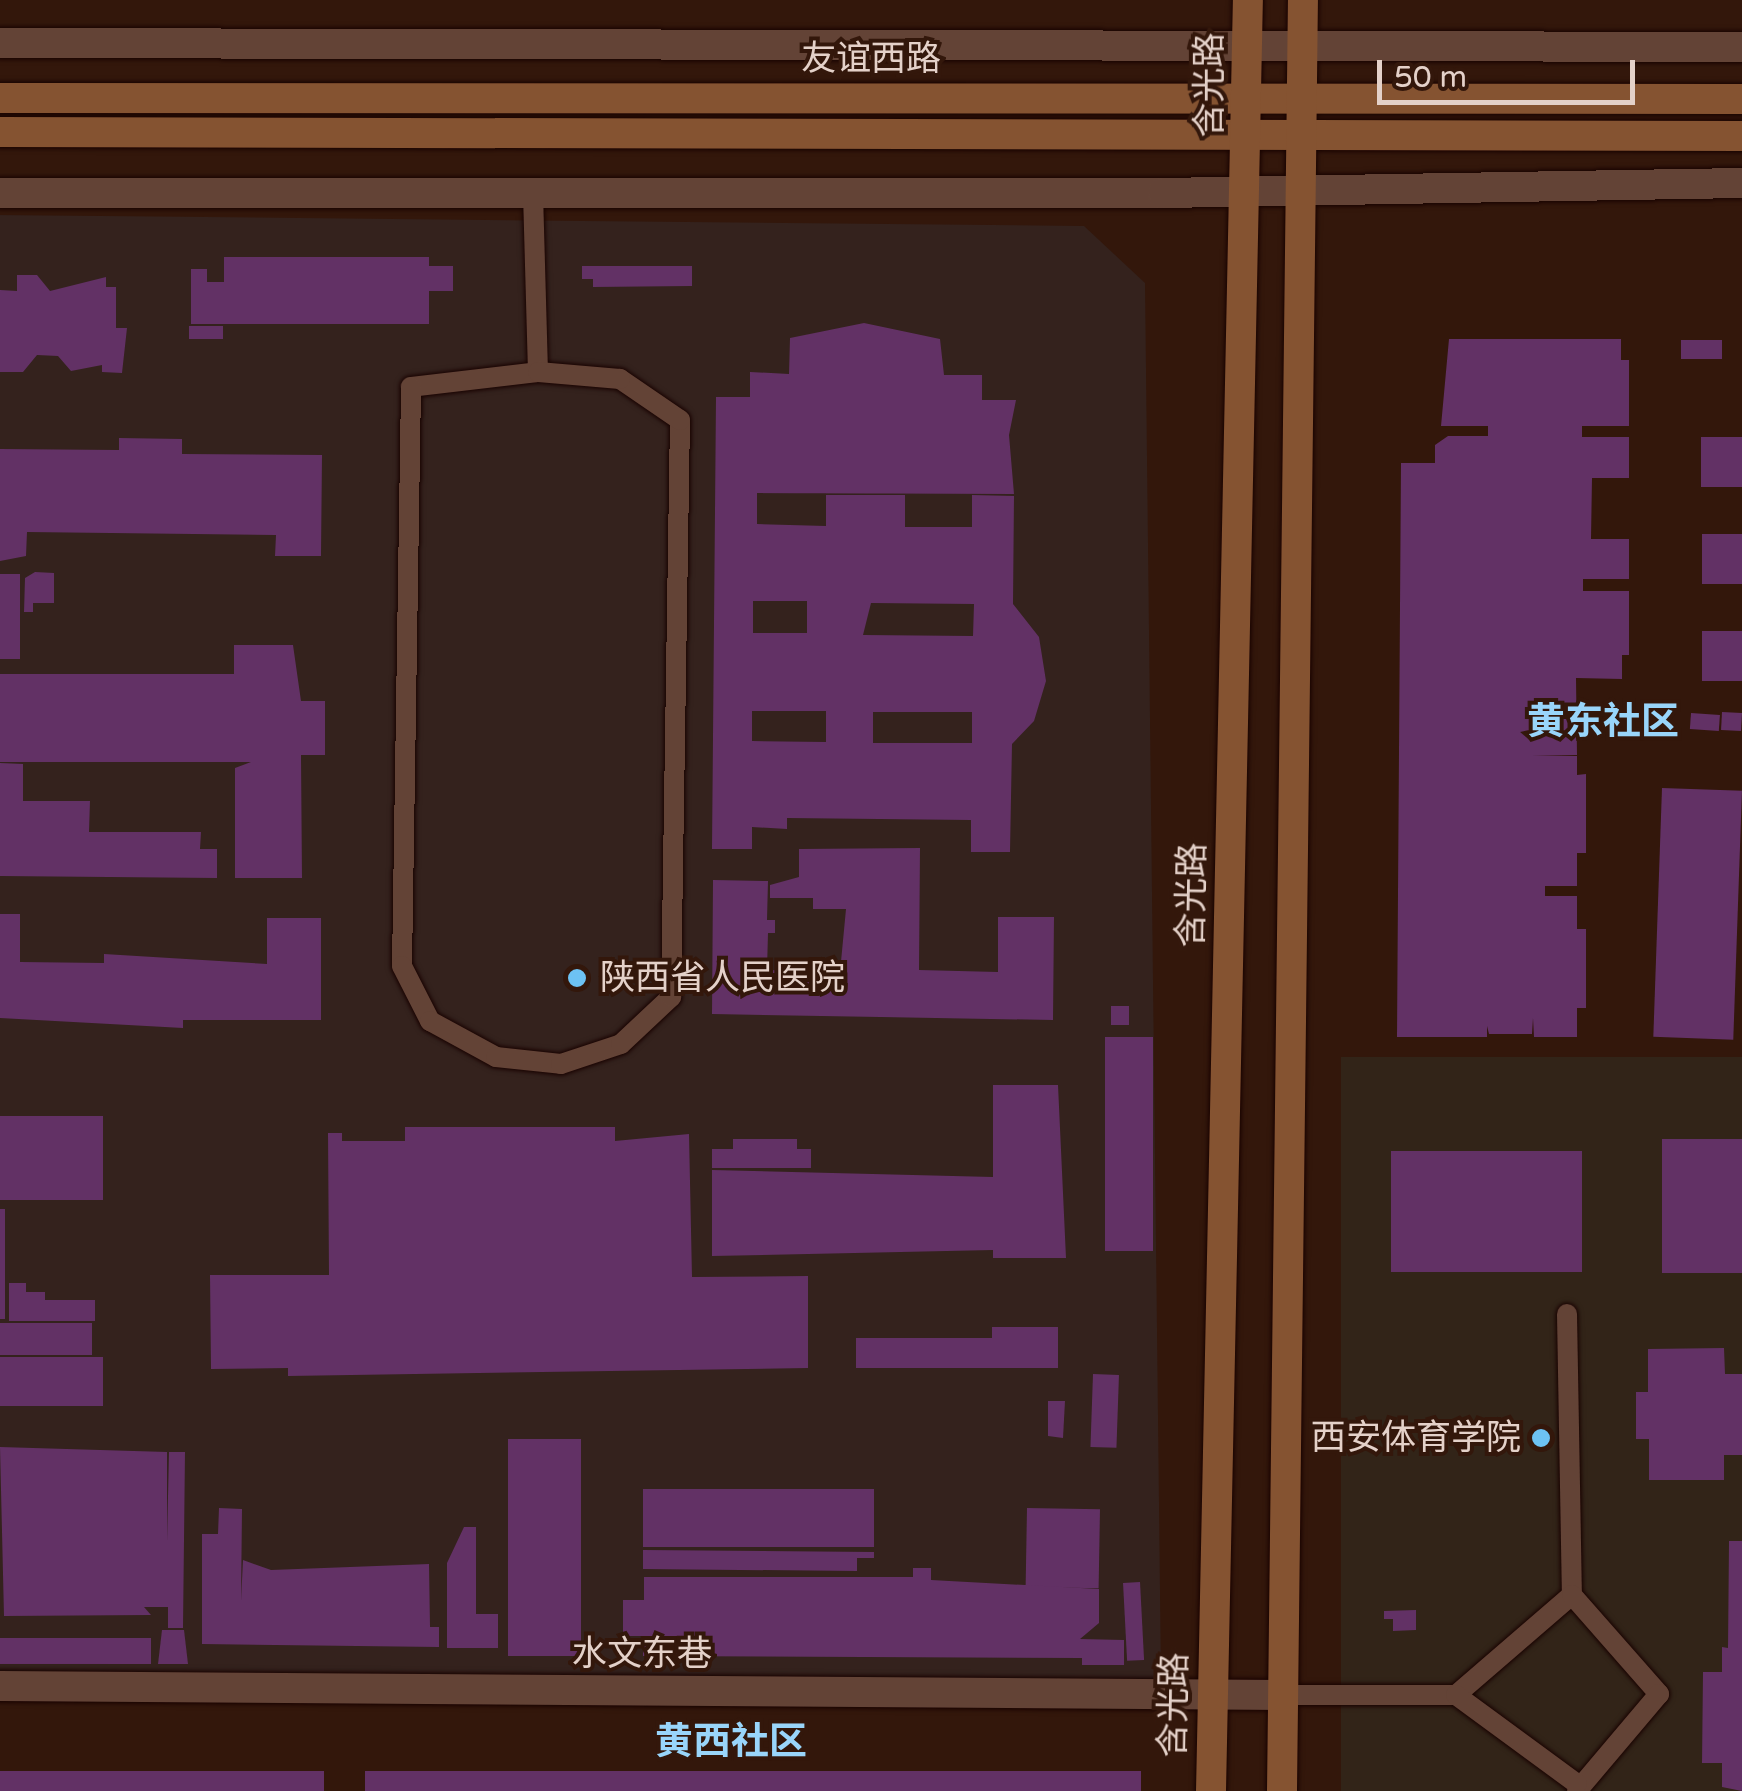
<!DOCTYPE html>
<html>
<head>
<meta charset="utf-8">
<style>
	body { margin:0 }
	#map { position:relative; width:1742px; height:1791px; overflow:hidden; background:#33170b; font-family:"Varela Round","Noto Sans SC",sans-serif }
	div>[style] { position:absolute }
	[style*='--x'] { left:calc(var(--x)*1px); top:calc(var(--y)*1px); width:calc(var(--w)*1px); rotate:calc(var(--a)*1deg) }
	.education>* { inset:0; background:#322418; transform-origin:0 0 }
	.medical>* { inset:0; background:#34221d }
	.building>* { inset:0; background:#623165; transform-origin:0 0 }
	.roads { filter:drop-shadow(0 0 2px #190300) drop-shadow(0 0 2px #190300) }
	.service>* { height:20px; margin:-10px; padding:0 10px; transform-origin:10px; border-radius:10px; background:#634336 }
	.tertiary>* { height:30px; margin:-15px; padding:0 15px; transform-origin:15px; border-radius:15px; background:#634336 }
	.secondary>* { height:30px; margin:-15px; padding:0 15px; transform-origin:15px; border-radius:15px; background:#855331 }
	.dots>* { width:28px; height:28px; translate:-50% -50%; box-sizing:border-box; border:5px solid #33170b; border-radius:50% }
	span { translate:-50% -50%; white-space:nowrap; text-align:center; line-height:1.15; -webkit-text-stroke:8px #33170b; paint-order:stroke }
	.street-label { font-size:35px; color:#e4d1c9 }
	.poi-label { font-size:35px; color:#e4d1c9 }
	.left { translate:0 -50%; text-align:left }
	.right { translate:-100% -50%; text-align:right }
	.neighbourhood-label { font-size:38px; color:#99d5fa; font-weight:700 }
	.scale { position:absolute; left:1377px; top:60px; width:258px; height:45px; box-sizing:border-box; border:5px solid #e4d1c9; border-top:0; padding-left:12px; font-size:30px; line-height:35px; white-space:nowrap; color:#e4d1c9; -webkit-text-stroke:8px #33170b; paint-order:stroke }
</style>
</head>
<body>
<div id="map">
	<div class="education">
		<i style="left:1742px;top:1057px;width:734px;height:401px;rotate:90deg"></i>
	</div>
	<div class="medical">
		<i style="clip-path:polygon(0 215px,1084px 226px,1145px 283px,1161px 1679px,0 1674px)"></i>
	</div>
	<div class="building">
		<i style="clip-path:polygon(224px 257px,429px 257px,429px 266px,453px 266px,453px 291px,429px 291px,429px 324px,191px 324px,191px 269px,207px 269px,207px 282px,224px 282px)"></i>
		<i style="clip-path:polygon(582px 266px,692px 266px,692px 286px,593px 287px,593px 279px,582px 279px)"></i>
		<i style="clip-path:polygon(17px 275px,37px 275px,50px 291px,106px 277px,106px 287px,116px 287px,116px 328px,127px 328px,122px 373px,102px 372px,102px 365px,71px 371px,58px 356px,37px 355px,23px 372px,0 372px,0 290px,17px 291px)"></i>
		<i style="clip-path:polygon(evenodd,864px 323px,940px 339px,944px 375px,982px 375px,982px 400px,1016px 400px,1009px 435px,1014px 494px,757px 493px,757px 524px,826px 526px,826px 495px,905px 495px,905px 527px,972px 527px,972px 495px,1014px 496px,1013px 604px,1039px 637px,1046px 681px,1034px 721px,1012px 744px,1010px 852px,971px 852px,971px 820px,787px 818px,787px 829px,752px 827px,752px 849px,712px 849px,716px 397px,750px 397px,750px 372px,789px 374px,790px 338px,864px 323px,753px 601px,807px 601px,807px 633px,753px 633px,753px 601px,864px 323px,871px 603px,974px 604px,973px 636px,863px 635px,871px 603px,864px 323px,752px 711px,826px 711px,826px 742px,752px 741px,752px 711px,864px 323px,873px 712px,972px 712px,972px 743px,873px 743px,873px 712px)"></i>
		<i style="left:189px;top:326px;width:34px;height:13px"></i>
		<i style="clip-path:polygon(1449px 339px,1621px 339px,1621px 360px,1629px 360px,1629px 426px,1582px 426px,1582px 437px,1629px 437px,1629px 478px,1592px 478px,1591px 539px,1629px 539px,1629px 579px,1583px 579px,1583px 591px,1629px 591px,1629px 655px,1622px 655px,1622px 679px,1576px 678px,1577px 755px,1532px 755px,1577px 756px,1577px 775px,1586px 774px,1586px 853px,1577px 853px,1577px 886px,1545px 886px,1545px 896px,1577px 896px,1577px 929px,1586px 929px,1586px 1008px,1577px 1008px,1577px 1037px,1534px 1037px,1533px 1018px,1532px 1034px,1489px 1034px,1487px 1026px,1487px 1037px,1397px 1037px,1401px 463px,1435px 463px,1435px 445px,1448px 436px,1488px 436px,1488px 426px,1441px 426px)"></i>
		<i style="left:1722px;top:340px;width:19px;height:41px;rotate:90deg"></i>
		<i style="left:1701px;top:437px;width:41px;height:50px"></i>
		<i style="clip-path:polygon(119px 438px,182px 439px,182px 454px,322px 455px,321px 556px,275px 556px,276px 535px,27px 532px,26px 556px,0 561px,0 449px,119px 450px)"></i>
		<i style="left:1702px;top:534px;width:40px;height:50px"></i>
		<i style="clip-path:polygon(35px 572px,54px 573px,54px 603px,33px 603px,33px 612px,24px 612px,25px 578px)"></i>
		<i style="left:0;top:574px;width:20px;height:85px"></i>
		<i style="left:1702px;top:631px;width:40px;height:50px"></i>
		<i style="clip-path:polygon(234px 645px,293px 645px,301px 701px,325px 701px,325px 755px,301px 755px,302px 878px,235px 878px,235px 768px,251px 762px,0 762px,0 674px,234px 674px)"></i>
		<i style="left:1722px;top:712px;width:20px;height:18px;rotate:3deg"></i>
		<i style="left:1691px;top:713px;width:29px;height:16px;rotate:4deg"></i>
		<i style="clip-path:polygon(0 763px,23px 764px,23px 801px,90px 801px,89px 832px,201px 832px,200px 849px,217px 849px,217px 878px,0 876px)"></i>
		<i style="left:1662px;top:788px;width:80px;height:249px;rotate:2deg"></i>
		<i style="clip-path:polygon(920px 848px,919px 970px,998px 972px,998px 917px,1054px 917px,1053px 1020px,712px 1014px,713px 880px,768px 881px,767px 920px,775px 920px,775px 933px,768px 933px,767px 970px,840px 972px,846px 909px,813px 909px,813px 898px,770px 898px,770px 885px,799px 877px,799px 849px)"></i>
		<i style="clip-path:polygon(0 914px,20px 914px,20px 962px,104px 963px,104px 954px,267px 964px,267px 918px,321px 918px,321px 1020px,183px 1020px,183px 1028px,0 1018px)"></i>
		<i style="left:1111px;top:1006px;width:18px;height:19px"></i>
		<i style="left:1105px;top:1037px;width:48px;height:214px"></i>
		<i style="clip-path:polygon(993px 1085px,1058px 1085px,1066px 1258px,993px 1258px,993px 1250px,712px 1256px,712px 1170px,993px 1177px)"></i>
		<i style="left:0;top:1116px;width:103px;height:84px"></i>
		<i style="clip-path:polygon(405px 1127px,615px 1127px,615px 1141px,689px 1134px,692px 1277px,808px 1276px,808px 1368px,288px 1376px,288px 1368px,211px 1369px,210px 1275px,329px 1275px,328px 1133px,342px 1133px,342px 1141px,405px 1141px)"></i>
		<i style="clip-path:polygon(733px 1139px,797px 1139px,797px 1149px,811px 1149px,811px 1168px,712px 1168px,712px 1149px,733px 1149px)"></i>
		<i style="left:1662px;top:1139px;width:80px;height:134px"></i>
		<i style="left:1391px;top:1151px;width:191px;height:121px"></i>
		<i style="left:0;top:1209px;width:5px;height:110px"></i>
		<i style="clip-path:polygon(9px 1283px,26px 1283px,26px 1292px,45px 1292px,45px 1300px,95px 1300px,95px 1321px,9px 1321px)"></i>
		<i style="left:0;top:1323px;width:92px;height:32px"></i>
		<i style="clip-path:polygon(992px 1327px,1058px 1327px,1058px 1368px,856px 1368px,856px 1338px,992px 1338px)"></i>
		<i style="clip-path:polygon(1724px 1348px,1725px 1374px,1742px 1374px,1742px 1455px,1724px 1455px,1724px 1480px,1649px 1480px,1649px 1439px,1636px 1439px,1636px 1392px,1648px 1392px,1648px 1349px)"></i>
		<i style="left:0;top:1357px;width:103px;height:49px"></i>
		<i style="left:1093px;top:1374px;width:26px;height:73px;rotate:2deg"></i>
		<i style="clip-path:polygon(1048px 1401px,1065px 1401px,1063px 1438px,1048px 1436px)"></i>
		<i style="left:508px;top:1439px;width:73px;height:217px"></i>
		<i style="clip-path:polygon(0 1447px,167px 1452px,167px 1542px,169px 1452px,185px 1452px,183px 1628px,168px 1628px,168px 1607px,144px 1607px,151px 1615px,4px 1616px)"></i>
		<i style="left:643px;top:1489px;width:231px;height:58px"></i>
		<i style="clip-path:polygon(219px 1508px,242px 1509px,241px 1601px,243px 1560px,271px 1570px,429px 1564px,430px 1627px,439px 1627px,439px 1647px,202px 1644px,202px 1534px,218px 1534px)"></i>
		<i style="left:1027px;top:1508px;width:73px;height:79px;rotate:1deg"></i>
		<i style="clip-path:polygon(464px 1527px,476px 1527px,476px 1614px,498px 1614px,498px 1648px,447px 1648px,447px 1563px)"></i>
		<i style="clip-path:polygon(1729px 1541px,1742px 1541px,1742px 1791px,1722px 1787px,1722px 1763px,1702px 1763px,1703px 1672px,1722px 1672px,1722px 1647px,1728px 1648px)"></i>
		<i style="clip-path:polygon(643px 1550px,874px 1552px,874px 1558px,857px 1558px,857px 1571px,643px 1569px)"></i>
		<i style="clip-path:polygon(913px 1568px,931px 1568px,931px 1580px,1099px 1589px,1099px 1623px,1080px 1639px,1124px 1640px,1124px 1665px,1082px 1665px,1082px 1658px,643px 1656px,643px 1636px,623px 1636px,623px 1600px,644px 1600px,644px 1577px,913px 1577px)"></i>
		<i style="left:1140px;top:1582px;width:78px;height:17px;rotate:87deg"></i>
		<i style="clip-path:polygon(1416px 1610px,1416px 1630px,1393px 1631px,1393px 1619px,1384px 1619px,1384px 1611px)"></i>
		<i style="clip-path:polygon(162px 1630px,184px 1630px,188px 1664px,158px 1664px)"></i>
		<i style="left:0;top:1638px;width:151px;height:26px"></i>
		<i style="left:0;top:1771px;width:324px;height:20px"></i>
		<i style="left:1141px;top:1771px;width:20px;height:776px;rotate:90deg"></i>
	</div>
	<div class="roads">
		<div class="service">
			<i style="--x:533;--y:193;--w:179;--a:88.4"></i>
			<i style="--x:538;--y:372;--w:128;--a:173.3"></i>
			<i style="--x:411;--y:387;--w:579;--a:90.89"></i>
			<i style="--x:402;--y:966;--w:62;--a:63"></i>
			<i style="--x:430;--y:1021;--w:75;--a:28.6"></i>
			<i style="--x:496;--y:1057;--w:65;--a:6.1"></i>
			<i style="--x:561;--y:1064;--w:63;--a:-18.4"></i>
			<i style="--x:621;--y:1044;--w:69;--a:-43.2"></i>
			<i style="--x:671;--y:997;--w:577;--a:-89.11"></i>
			<i style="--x:680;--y:420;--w:73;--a:-145.7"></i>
			<i style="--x:620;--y:379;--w:82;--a:-175.1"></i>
			<i style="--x:1567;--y:1314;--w:281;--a:89"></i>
			<i style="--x:1283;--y:1695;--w:173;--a:0"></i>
			<i style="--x:1456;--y:1695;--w:153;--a:-40.8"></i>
			<i style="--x:1572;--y:1595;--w:132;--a:48.7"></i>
			<i style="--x:1659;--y:1694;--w:127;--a:130.2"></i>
			<i style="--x:1456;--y:1695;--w:150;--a:36.3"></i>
		</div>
		<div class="tertiary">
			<i style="--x:0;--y:43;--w:1742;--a:0.13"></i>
			<i style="--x:0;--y:193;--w:1163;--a:0"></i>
			<i style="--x:1163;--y:193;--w:579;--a:-0.99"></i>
			<i style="--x:0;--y:1686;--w:1283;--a:0.4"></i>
		</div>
		<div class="secondary">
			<i style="--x:0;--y:98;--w:1742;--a:0.03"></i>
			<i style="--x:0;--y:132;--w:1742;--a:0.13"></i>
			<i style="--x:1211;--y:1791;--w:1791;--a:-88.82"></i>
			<i style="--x:1282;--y:1791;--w:1791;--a:-89.33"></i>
		</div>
	</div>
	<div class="dots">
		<i style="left:577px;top:978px;background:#6dc2f3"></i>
		<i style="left:1541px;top:1438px;background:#6dc2f3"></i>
	</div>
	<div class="street-label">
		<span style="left:871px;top:59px">友谊西路</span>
		<span style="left:1210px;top:85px;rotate:-90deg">含光路</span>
		<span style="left:1192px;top:895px;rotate:-89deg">含光路</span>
		<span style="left:642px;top:1654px">水文东巷</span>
		<span style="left:1174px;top:1705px;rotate:-89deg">含光路</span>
	</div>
	<div class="poi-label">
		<span class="left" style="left:600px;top:978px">陕西省人民医院</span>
		<span class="right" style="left:1521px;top:1438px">西安体育学院</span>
	</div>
	<div class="neighbourhood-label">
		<span style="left:1603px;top:723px">黄东社区</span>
		<span style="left:731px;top:1743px">黄西社区</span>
	</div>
	<div class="scale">50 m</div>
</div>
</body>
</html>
